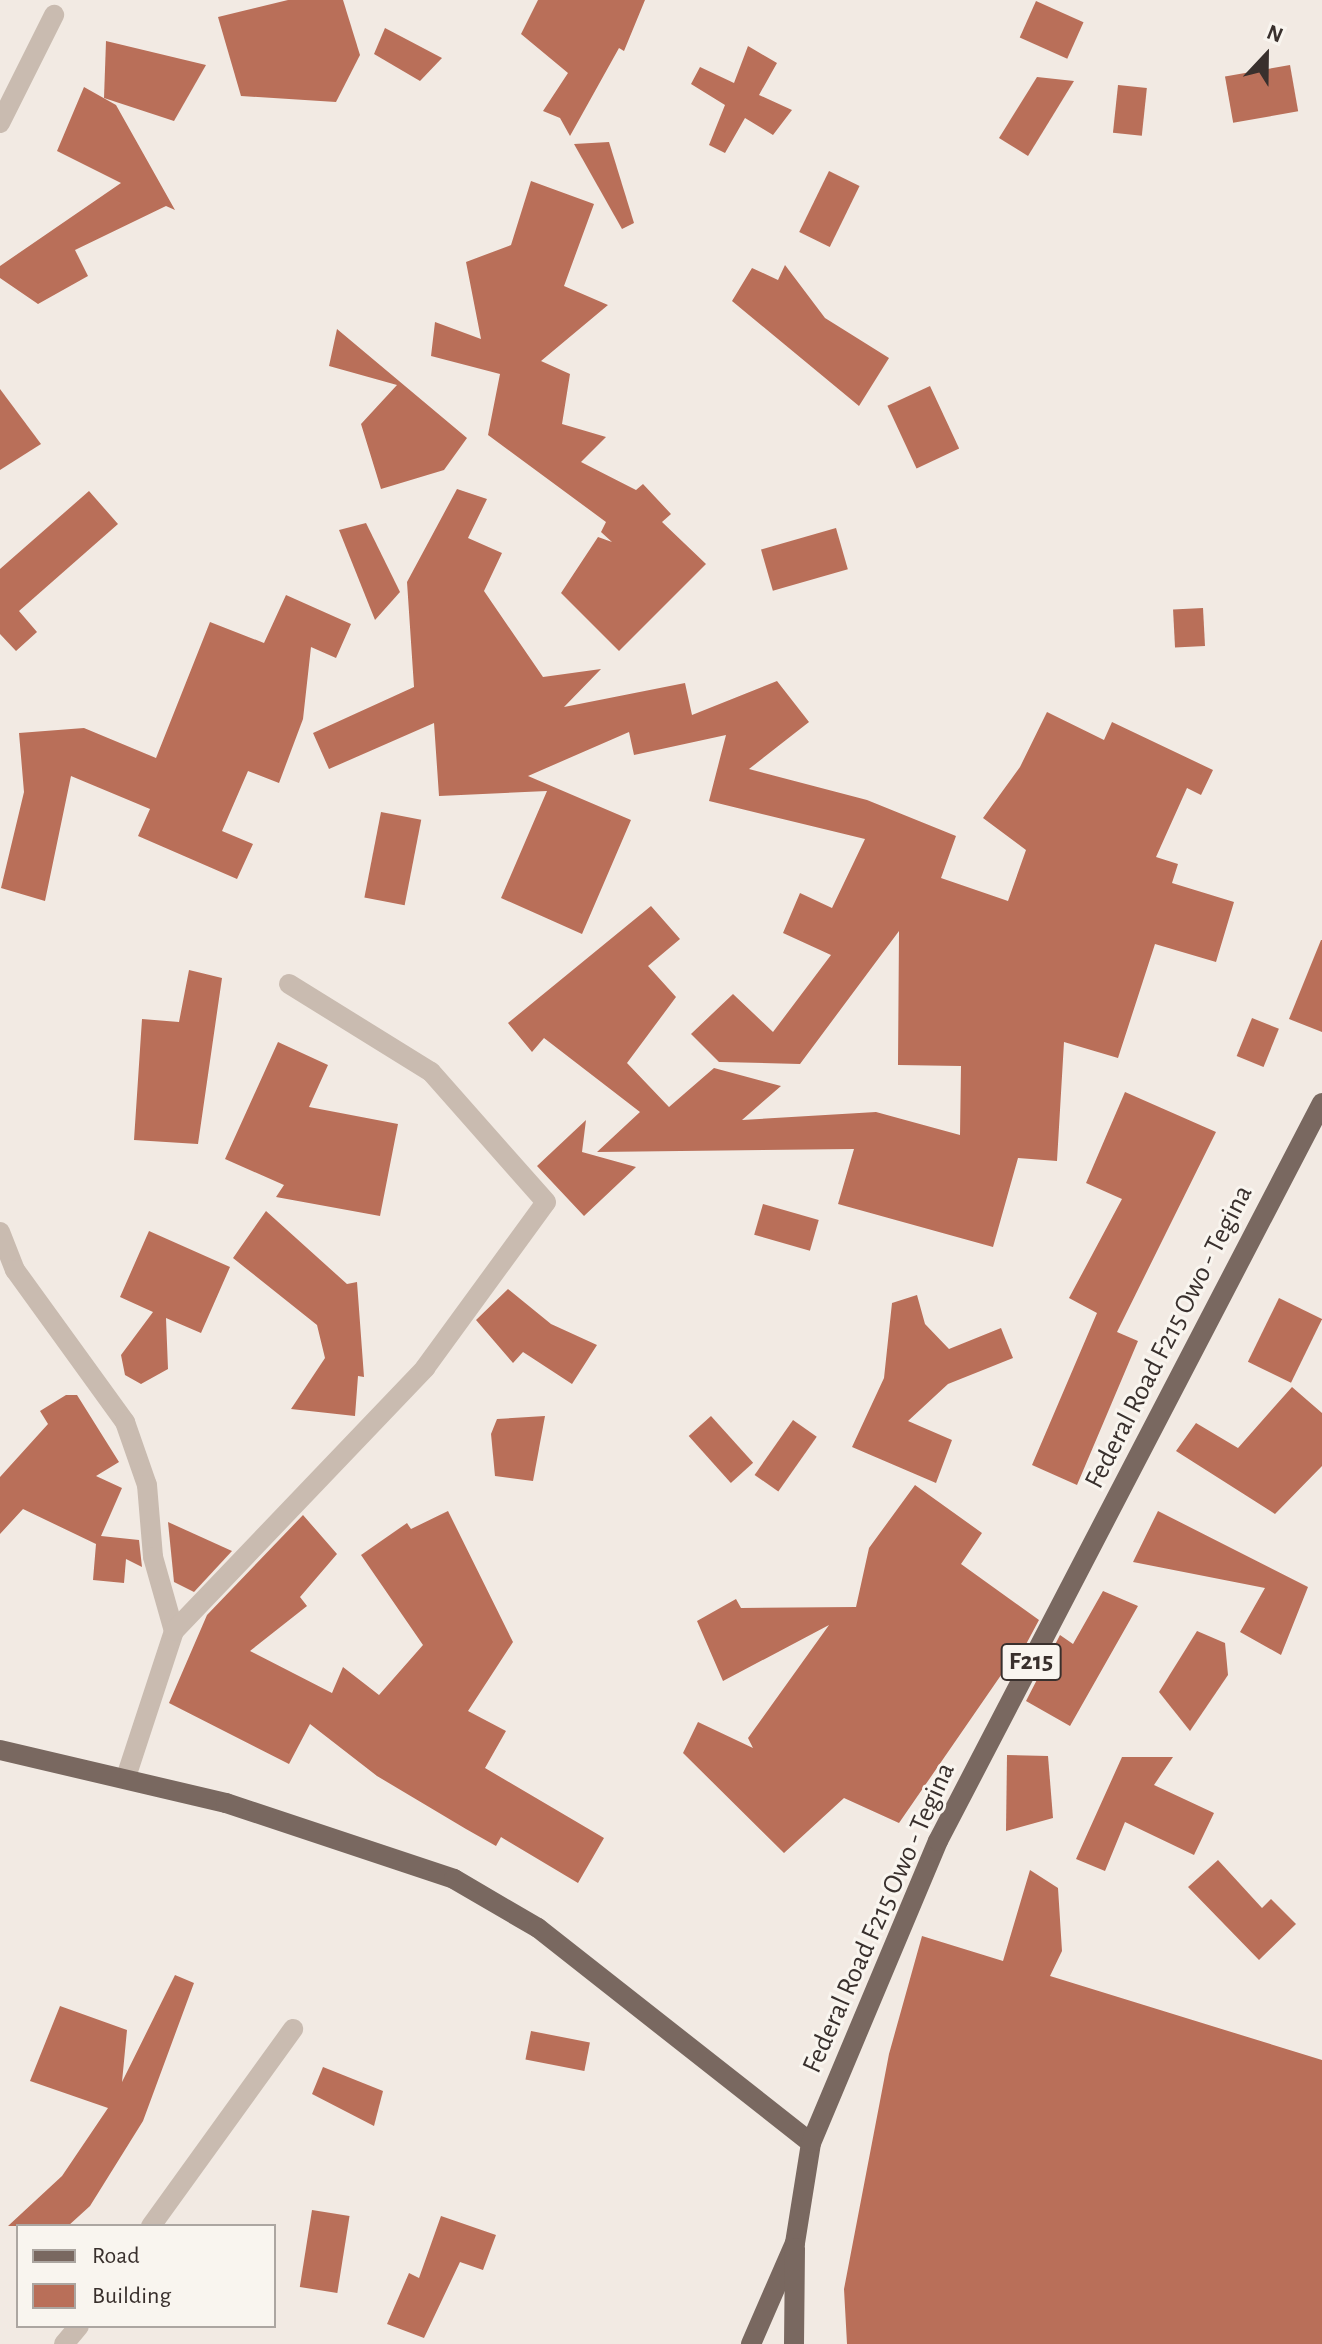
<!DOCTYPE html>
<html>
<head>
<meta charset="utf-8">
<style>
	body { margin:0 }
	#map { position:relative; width:1322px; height:2344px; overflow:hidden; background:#f2eae3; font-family:"Alegreya Sans",sans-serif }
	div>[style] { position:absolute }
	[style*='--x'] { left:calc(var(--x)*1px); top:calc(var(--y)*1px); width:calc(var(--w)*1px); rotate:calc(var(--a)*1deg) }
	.building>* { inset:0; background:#b96f59; transform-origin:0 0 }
	.minor>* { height:20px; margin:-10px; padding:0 10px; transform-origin:10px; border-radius:10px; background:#c9bbb0 }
	.major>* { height:20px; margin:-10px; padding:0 10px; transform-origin:10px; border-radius:10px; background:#796860 }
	span { translate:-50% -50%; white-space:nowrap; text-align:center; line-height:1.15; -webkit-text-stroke:6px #f9f5ef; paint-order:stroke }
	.shield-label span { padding:2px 6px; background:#f9f5ef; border:2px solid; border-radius:6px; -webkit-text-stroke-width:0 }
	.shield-label { font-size:26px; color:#39302d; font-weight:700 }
	.street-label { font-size:28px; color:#39302d }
	.legend { position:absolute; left:16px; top:2224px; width:260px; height:104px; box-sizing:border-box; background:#f9f5ef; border:2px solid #aca6a1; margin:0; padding:10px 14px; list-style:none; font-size:24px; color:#39302d }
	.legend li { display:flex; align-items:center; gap:16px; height:40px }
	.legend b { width:40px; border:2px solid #aca6a1 }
	.north { position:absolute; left:1226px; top:16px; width:80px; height:80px; -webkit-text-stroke:6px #f9f5ef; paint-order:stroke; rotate:22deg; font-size:22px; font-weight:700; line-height:32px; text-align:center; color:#39302d }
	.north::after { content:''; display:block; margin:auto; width:28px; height:36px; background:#39302d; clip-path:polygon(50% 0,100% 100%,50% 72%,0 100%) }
</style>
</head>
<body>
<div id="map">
	<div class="building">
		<i style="clip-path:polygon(288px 0,343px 0,360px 55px,336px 102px,241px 96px,218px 17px)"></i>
		<i style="clip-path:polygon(538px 0,645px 0,624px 51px,619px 48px,570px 136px,560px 118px,543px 111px,568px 73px,521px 34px)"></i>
		<i style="left:1036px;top:1px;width:52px;height:40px;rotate:24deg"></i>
		<i style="clip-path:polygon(385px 28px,442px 58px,420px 81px,374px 54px)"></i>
		<i style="clip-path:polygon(106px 41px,206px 65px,174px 121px,104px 98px)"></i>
		<i style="clip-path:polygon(748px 46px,777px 63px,759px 95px,792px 110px,773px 135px,745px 118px,725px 153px,709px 145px,725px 105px,691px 84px,700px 67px,734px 83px)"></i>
		<i style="left:1290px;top:65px;width:47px;height:66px;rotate:80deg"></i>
		<i style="clip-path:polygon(1037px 77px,1074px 81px,1028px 156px,999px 138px)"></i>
		<i style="left:1118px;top:85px;width:29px;height:48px;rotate:6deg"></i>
		<i style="clip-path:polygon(84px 87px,116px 105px,175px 210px,166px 206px,75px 250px,88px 276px,38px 304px,0 278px,0 266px,121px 183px,57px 151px)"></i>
		<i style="clip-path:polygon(609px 142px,634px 223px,622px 229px,574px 144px)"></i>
		<i style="left:829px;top:171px;width:34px;height:68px;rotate:26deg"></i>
		<i style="clip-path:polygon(531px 181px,594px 204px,564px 286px,608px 305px,541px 361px,570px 374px,562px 424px,606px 437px,581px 462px,636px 490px,643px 484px,671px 514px,662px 522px,706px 564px,619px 651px,561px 593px,598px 537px,612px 542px,601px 532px,606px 522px,488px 435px,500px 374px,431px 356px,435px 322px,481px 339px,466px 262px,511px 245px)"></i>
		<i style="clip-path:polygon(785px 265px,825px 318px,889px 358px,859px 406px,732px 301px,752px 268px,778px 280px)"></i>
		<i style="clip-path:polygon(337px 329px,467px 438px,444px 470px,381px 489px,361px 424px,397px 385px,329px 366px)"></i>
		<i style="left:930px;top:386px;width:69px;height:47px;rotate:65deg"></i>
		<i style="clip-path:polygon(0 389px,41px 444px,0 470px)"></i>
		<i style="clip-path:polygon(457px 489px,487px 499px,468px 538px,502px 553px,484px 591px,543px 677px,601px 669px,564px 707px,685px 683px,692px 715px,777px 681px,809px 722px,749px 769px,867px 800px,956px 836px,941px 878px,1008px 901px,1026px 850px,983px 818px,1020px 767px,1047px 712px,1104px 740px,1112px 722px,1213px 770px,1201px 795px,1187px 788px,1156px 857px,1178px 864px,1172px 883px,1234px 902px,1216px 962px,1155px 944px,1118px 1058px,1064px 1042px,1057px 1161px,1018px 1158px,993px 1247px,838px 1204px,854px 1149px,597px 1152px,640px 1112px,544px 1038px,532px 1052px,508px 1023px,651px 906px,680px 939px,648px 966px,676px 997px,627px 1063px,669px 1107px,714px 1068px,781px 1086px,742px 1120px,876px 1112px,960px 1135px,961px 1066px,898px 1065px,899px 931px,800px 1064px,719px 1062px,691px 1034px,733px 994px,773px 1032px,831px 955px,783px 933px,800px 893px,832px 908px,865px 839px,709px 801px,726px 735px,634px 755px,629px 732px,528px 776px,631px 820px,582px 934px,501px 898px,547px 791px,439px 796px,434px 723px,329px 769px,313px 733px,414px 687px,407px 582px)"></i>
		<i style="clip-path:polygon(89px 491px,118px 524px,19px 611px,37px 632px,16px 651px,0 634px,0 569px)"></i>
		<i style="clip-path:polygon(366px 523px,400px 592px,375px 620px,339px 530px)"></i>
		<i style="left:836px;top:528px;width:43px;height:78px;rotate:74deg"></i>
		<i style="clip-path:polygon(286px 595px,351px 624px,336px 658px,311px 647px,303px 719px,279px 783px,248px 771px,222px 831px,253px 844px,237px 879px,138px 836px,150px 809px,71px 776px,45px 901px,1px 888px,24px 792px,19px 733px,84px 728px,156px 758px,210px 622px,264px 643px)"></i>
		<i style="left:1203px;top:608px;width:38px;height:30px;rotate:87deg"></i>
		<i style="left:381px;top:812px;width:41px;height:87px;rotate:11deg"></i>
		<i style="clip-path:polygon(1321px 940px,1322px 940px,1322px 1032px,1289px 1019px)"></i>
		<i style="clip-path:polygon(189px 970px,222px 978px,198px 1144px,134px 1140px,142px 1019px,179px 1022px)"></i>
		<i style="left:1252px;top:1018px;width:29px;height:41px;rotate:22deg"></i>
		<i style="clip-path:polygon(278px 1042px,328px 1065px,309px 1107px,398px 1124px,380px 1216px,276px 1197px,284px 1185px,225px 1159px)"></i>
		<i style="clip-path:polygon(1125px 1092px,1216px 1132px,1117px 1332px,1138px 1341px,1077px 1485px,1032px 1465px,1097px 1313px,1069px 1298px,1122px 1199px,1086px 1183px)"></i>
		<i style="clip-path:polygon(586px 1120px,582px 1152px,636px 1167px,584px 1216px,537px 1166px)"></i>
		<i style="left:763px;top:1204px;width:58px;height:32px;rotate:16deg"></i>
		<i style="clip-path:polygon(266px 1211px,347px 1284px,357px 1282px,364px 1377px,358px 1376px,355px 1416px,291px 1409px,325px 1358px,317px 1325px,233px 1258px)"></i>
		<i style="clip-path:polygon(149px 1231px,230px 1267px,201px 1333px,166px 1318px,168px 1369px,141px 1384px,125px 1375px,121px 1355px,153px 1312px,120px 1297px)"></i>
		<i style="clip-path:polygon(508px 1289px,551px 1324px,597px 1345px,572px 1384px,523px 1352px,513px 1363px,476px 1320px)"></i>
		<i style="clip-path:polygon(917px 1295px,925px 1324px,949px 1349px,1001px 1328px,1013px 1358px,948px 1384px,908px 1421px,952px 1440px,936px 1483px,852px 1447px,884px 1378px,892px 1303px)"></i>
		<i style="left:1279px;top:1298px;width:48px;height:71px;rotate:26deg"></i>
		<i style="clip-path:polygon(1292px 1387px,1322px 1413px,1322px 1466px,1275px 1514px,1176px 1451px,1196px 1423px,1238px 1448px)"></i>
		<i style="clip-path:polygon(66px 1395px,77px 1395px,119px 1462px,96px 1476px,122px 1488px,101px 1536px,139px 1540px,142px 1567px,126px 1559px,124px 1583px,93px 1580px,96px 1544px,23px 1509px,0 1534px,0 1477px,48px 1424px,40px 1411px)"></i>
		<i style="clip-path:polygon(545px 1416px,533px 1481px,495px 1476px,491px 1434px,497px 1419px)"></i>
		<i style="left:711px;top:1416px;width:63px;height:30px;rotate:48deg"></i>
		<i style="left:793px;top:1420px;width:29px;height:67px;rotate:35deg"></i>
		<i style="clip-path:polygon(915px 1485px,982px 1533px,961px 1564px,1039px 1620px,1008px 1678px,1008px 1665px,899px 1823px,844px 1798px,784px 1853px,683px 1753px,698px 1722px,753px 1748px,748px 1738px,829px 1625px,723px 1681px,697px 1621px,736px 1599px,741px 1608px,856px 1607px,869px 1548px)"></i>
		<i style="clip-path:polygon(448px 1511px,513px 1642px,468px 1711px,506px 1731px,485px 1768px,604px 1838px,578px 1883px,501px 1837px,496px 1846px,466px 1829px,377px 1776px,310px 1724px,289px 1764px,169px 1703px,207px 1615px,303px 1515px,337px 1554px,300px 1597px,307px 1606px,250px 1651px,332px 1693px,343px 1667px,379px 1695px,423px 1645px,361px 1555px,407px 1523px,411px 1529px)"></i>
		<i style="clip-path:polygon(1158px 1511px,1308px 1587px,1281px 1655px,1240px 1632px,1265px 1588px,1133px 1562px)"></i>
		<i style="clip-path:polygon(168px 1522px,232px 1551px,194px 1592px,174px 1582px)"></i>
		<i style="clip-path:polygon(1103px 1591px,1138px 1606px,1070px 1726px,1026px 1701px,1060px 1635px,1073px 1644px)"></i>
		<i style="clip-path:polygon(1197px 1631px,1225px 1643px,1228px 1675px,1190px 1731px,1159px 1692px)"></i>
		<i style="clip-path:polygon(1007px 1755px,1048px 1756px,1053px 1818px,1006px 1831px)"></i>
		<i style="clip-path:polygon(1122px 1757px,1173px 1757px,1154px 1785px,1214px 1813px,1194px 1855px,1125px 1822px,1105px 1871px,1076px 1859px)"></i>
		<i style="clip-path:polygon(1218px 1860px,1262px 1908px,1271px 1899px,1296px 1924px,1259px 1960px,1188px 1887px)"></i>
		<i style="clip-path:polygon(1030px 1870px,1058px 1888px,1062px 1951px,1050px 1976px,1322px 2060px,1322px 2344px,847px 2344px,844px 2289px,889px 2054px,922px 1936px,1003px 1961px)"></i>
		<i style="clip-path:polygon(175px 1975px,194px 1983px,143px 2121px,90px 2206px,68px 2226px,8px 2226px,62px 2176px,108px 2108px,30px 2081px,60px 2006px,127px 2030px,122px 2082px)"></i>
		<i style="left:531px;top:2031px;width:60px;height:29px;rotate:11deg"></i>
		<i style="clip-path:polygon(323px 2067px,383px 2091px,374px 2126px,312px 2094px)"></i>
		<i style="left:312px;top:2210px;width:38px;height:78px;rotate:9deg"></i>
		<i style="clip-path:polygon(441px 2216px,496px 2235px,483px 2270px,460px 2262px,424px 2338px,387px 2324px,409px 2273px,419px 2278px)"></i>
	</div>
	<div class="minor">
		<i style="--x:0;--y:123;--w:121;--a:-63.4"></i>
		<i style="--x:0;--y:1232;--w:41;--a:68.5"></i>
		<i style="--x:15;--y:1270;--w:188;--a:54.1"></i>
		<i style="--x:125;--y:1422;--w:67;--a:70.8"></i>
		<i style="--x:147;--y:1485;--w:72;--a:85.2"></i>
		<i style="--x:153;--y:1557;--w:77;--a:74.2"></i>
		<i style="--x:174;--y:1631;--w:154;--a:108.2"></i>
		<i style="--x:174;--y:1631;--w:364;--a:-46.3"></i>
		<i style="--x:425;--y:1368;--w:205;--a:-53.9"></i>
		<i style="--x:546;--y:1202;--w:174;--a:-131.5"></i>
		<i style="--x:431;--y:1072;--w:167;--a:-148.2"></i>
		<i style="--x:151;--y:2226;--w:243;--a:-54.2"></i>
		<i style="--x:64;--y:2344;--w:23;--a:-50"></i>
	</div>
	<div class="major">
		<i style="--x:0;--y:1750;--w:232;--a:13.2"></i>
		<i style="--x:226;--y:1803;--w:240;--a:18.4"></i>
		<i style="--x:454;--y:1879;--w:97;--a:30.3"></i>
		<i style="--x:538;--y:1928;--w:347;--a:38.2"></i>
		<i style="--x:751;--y:2344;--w:110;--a:-66.5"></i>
		<i style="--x:795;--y:2243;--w:101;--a:-80.9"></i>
		<i style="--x:811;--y:2143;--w:328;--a:-67.2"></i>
		<i style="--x:938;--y:1841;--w:832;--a:-62.51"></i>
		<i style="--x:794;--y:2344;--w:96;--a:-89.4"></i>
	</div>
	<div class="shield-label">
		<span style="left:1031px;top:1662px">F215</span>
	</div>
	<div class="street-label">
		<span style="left:1169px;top:1337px;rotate:-63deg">Federal Road F215 Owo - Tegina</span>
		<span style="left:879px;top:1918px;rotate:-66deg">Federal Road F215 Owo - Tegina</span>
	</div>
	<ul class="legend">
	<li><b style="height:10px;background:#796860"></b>Road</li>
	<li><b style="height:22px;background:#b96f59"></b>Building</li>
	</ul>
	<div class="north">N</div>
</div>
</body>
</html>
